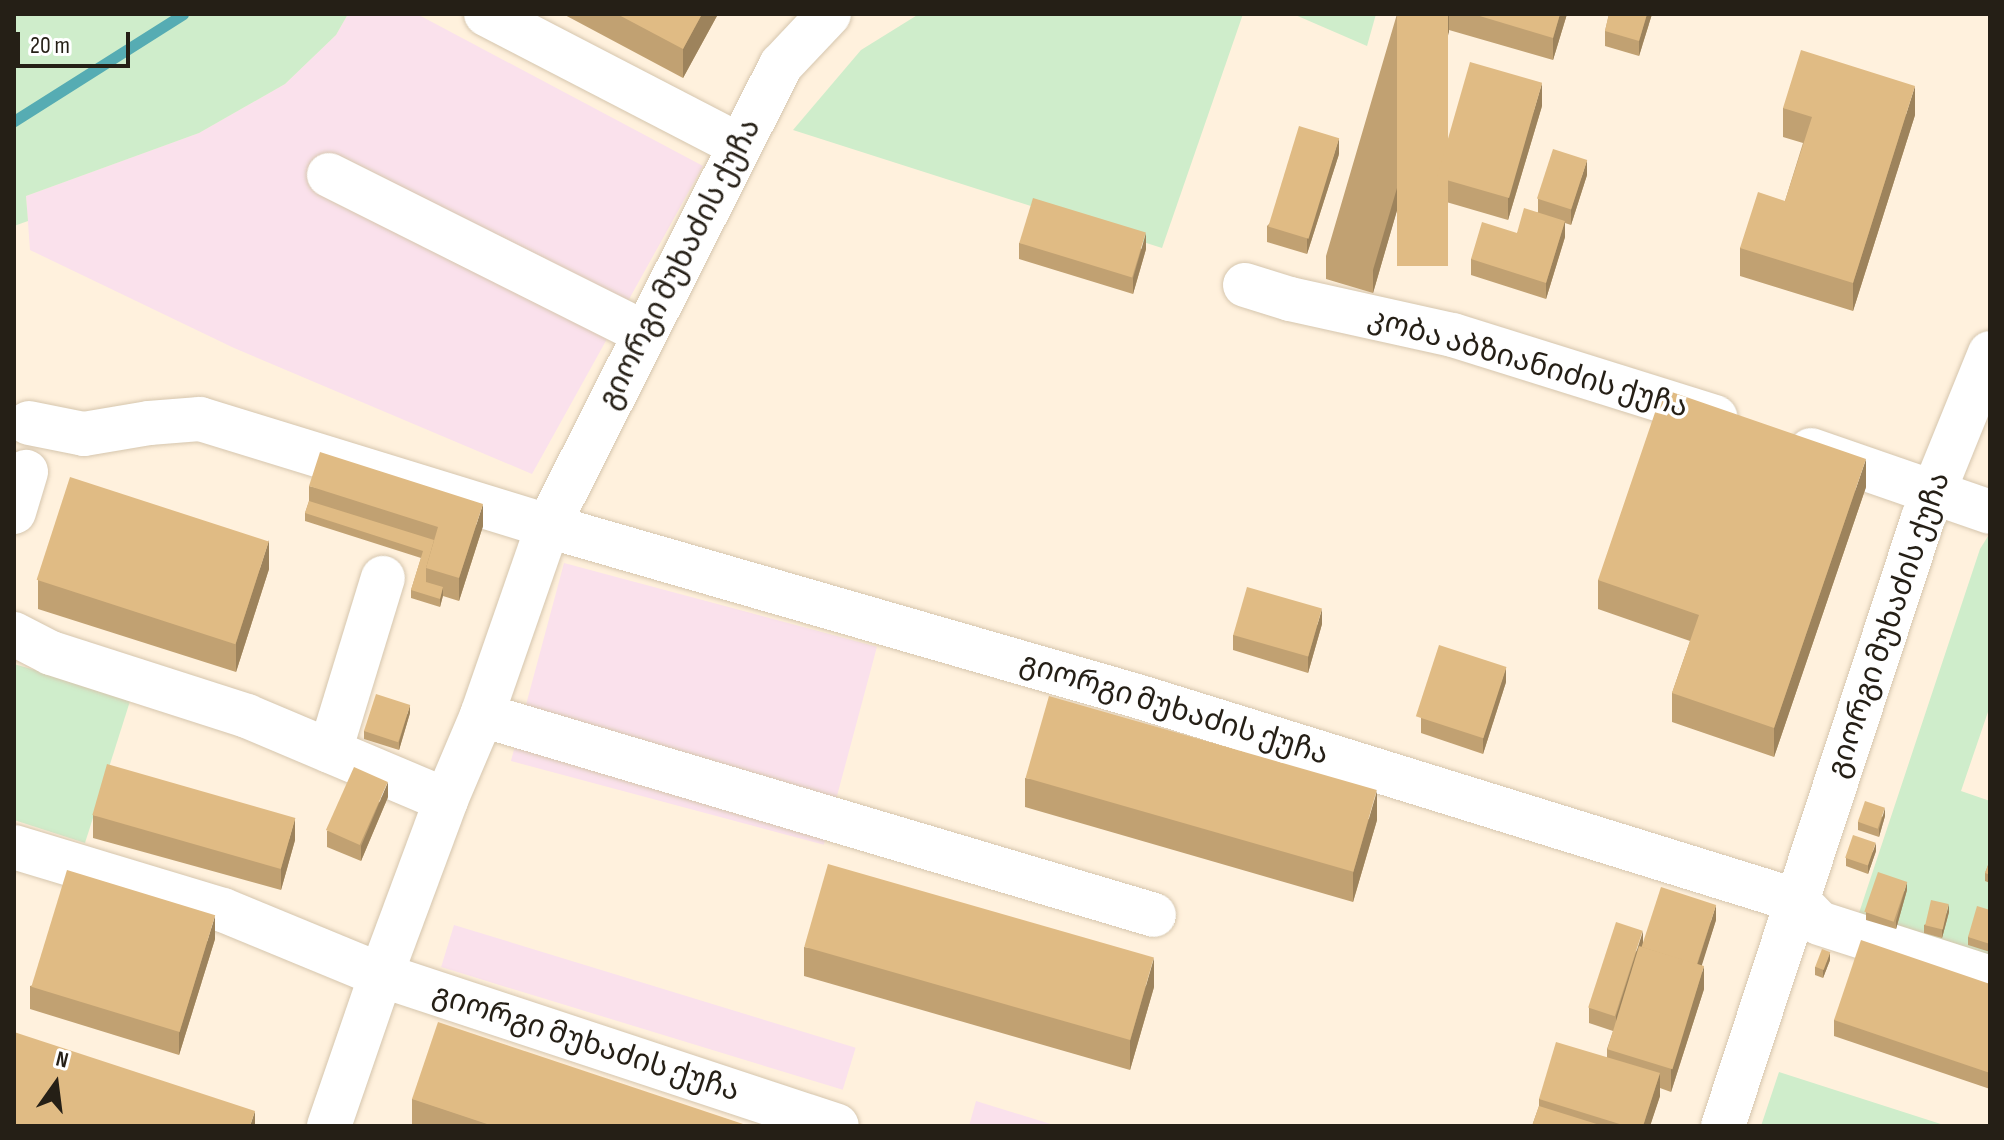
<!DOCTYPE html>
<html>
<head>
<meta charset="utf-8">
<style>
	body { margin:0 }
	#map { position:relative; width:2004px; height:1140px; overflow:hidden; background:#fff1dd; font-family:"Sofia Sans Condensed","Noto Sans Georgian",sans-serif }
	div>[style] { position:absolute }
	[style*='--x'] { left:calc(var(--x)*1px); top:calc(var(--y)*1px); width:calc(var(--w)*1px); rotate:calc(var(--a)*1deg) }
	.industrial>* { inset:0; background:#fae1ec; transform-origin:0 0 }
	.green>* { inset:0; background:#cfedcb }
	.stream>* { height:11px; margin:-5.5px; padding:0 5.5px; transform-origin:5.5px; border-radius:5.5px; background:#56acb3 }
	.roads { filter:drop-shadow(0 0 2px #d6c6ae) drop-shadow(0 0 2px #d6c6ae) }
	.minor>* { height:44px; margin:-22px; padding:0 22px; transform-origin:22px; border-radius:22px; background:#fff }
	.wall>* { inset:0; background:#c1a172 }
	.shaded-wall>* { inset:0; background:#9d835c }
	.building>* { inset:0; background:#e0bb84; transform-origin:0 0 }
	span { translate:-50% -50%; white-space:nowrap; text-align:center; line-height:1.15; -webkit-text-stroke:7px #fff; paint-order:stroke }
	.street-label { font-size:30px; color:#251f16 }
	.frame { position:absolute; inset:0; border:16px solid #251f16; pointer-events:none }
	.north { position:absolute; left:16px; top:1044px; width:80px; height:80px; -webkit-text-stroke:6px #fff; paint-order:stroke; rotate:14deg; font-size:22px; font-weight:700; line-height:32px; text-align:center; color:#251f16 }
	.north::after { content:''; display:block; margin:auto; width:28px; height:36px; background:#251f16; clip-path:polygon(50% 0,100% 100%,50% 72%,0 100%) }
	.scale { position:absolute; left:16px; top:32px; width:114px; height:36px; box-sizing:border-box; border:4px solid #251f16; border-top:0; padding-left:10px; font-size:24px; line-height:28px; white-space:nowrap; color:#251f16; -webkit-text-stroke:6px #fff; paint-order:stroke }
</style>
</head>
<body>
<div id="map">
	<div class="industrial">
		<i style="clip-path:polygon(348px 14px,417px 14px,703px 166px,532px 474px,234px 348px,30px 250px,26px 196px,199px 133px,285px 84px,336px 35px)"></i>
		<i style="left:564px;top:563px;width:324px;height:205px;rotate:15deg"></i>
		<i style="left:454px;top:925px;width:420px;height:44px;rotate:17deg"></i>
		<i style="clip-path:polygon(976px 1101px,1057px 1126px,969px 1126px)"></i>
	</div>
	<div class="green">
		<i style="clip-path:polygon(14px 14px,348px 14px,336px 35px,285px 84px,199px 133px,26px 196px,28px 221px,14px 226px)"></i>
		<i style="clip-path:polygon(919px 14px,1243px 14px,1162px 248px,793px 130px,861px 50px)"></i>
		<i style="clip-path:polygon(1293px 14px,1376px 14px,1367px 46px)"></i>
		<i style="clip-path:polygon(1990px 533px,1990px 706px,1961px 791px,1990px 801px,1990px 961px,1857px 919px,1980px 549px)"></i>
		<i style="clip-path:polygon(14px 664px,131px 698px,85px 843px,14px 820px)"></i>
		<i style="clip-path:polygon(1779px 1072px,1947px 1126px,1761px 1126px)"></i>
	</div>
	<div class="stream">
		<i style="--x:14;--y:121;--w:200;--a:-32.3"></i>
	</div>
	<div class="roads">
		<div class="minor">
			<i style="--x:486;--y:14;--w:285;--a:27.4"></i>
			<i style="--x:329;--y:175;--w:352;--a:26.6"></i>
			<i style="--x:1245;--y:285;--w:47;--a:17.3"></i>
			<i style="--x:1290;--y:299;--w:167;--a:12.5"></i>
			<i style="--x:1453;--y:335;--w:275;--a:17.4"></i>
			<i style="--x:29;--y:423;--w:56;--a:11.3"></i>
			<i style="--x:84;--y:434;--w:66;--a:-9.6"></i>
			<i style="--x:149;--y:423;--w:51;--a:-4.5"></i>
			<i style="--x:200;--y:419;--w:364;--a:17.1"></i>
			<i style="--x:548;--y:526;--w:613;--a:16.1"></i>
			<i style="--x:1137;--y:696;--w:692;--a:17.23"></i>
			<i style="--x:1798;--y:901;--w:30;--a:46"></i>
			<i style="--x:1819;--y:923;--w:180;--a:17.8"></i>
			<i style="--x:1811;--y:450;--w:189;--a:19.1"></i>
			<i style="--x:14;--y:512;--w:42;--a:-73.3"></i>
			<i style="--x:14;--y:634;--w:42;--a:27.2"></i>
			<i style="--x:51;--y:653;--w:206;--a:17.8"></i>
			<i style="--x:247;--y:716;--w:216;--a:22.9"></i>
			<i style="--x:482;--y:715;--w:701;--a:16.57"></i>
			<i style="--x:330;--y:751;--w:181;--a:-73"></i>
			<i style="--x:14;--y:847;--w:218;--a:16.8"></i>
			<i style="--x:223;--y:910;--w:171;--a:22.4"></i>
			<i style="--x:381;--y:975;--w:480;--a:18.3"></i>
			<i style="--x:329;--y:1126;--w:160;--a:-71"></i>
			<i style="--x:381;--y:975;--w:187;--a:-69.6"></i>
			<i style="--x:446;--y:800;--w:92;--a:-67"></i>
			<i style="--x:482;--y:715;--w:200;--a:-70.8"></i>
			<i style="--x:548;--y:526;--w:517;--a:-63.19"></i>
			<i style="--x:781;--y:65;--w:70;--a:-46.7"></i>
			<i style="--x:1723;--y:1126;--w:640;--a:-71.79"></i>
			<i style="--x:1923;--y:518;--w:178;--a:-67.9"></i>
		</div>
	</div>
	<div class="wall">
		<i style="clip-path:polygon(563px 14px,718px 14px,683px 78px)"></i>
		<i style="clip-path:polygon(1397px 14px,1567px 14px,1553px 60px,1449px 30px,1373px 293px,1326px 279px,1326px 256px)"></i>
		<i style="clip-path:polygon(1609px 14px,1652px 14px,1639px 56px,1605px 46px,1605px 31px)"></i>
		<i style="clip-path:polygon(1542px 106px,1508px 220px,1436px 199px,1436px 177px)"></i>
		<i style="clip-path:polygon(1783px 108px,1915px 115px,1853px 311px,1740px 276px,1740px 248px,1785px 201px,1803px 143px,1783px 137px)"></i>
		<i style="clip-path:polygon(1339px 154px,1307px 254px,1267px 242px,1267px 226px)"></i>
		<i style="clip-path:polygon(1587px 175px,1571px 225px,1565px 223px,1565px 237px,1546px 299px,1471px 275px,1471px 259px,1517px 233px,1538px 212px,1538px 199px)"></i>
		<i style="clip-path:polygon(1019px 243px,1146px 249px,1133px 294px,1019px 259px)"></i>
		<i style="clip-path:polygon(309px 486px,483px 526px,459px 601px,443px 596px,440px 607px,411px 598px,411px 590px,421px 558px,305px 521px,305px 513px,309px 501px)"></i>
		<i style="clip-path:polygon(1866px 487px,1774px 757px,1672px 722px,1672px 693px,1690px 641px,1598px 609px,1598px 580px)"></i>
		<i style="clip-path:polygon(269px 569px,236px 672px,38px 609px,38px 580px)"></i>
		<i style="clip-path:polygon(1322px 624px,1308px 673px,1233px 650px,1233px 635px)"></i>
		<i style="clip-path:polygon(1506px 682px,1483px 754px,1421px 733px,1421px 718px)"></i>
		<i style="clip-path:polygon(410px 713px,399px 750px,364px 739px,364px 731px)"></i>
		<i style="clip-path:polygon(1025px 778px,1377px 820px,1353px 902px,1025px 807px)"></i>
		<i style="clip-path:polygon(388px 797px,361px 861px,327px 847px,327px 831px)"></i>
		<i style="clip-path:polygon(93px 815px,295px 840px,281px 890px,93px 838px)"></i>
		<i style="clip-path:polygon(1885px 816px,1879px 837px,1858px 830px,1858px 822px)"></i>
		<i style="clip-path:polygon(1876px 851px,1868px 874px,1846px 866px,1846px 858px)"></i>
		<i style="clip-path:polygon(1990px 860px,1990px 883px,1985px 881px,1985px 873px)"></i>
		<i style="clip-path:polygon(1907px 890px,1896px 929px,1866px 920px,1866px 912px)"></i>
		<i style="clip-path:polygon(1990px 910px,1990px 952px,1968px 945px,1968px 937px)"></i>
		<i style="clip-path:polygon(1949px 912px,1942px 938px,1924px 933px,1924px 925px)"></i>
		<i style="clip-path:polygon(1716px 920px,1701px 966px,1704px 989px,1671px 1092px,1660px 1088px,1660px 1096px,1650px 1126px,1532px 1126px,1539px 1106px,1539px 1099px,1607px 1057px,1607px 1049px,1613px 1031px,1589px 1023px,1589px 1008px,1643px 943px)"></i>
		<i style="clip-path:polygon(215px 939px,179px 1055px,30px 1009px,30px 986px)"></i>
		<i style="clip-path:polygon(804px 947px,1154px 987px,1130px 1070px,804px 976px)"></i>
		<i style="clip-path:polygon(1830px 960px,1823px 978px,1815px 975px,1815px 967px)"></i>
		<i style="clip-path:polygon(1990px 984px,1990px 1089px,1834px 1036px,1834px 1020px)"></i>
		<i style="clip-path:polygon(412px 1099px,749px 1126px,412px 1126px)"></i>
	</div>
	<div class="shaded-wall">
		<i style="clip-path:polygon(702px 14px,718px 14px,683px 78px,683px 49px)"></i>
		<i style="clip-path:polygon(1448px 14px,1449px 14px,1449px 32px,1373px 293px,1373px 270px)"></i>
		<i style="clip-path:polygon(1560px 14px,1567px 14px,1553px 60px,1553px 38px)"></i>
		<i style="clip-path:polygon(1647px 14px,1652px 14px,1639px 56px,1639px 41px)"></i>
		<i style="clip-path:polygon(1542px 83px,1542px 106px,1508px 220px,1508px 198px)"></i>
		<i style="clip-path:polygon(1915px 86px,1915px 115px,1853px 311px,1853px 283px)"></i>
		<i style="clip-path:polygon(1339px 138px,1339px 154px,1307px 254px,1307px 239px)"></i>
		<i style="clip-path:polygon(1587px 160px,1587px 175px,1571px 225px,1571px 209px)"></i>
		<i style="clip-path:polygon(1565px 221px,1565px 237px,1546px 299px,1546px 283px)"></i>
		<i style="clip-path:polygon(1146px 233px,1146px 249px,1133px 294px,1133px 278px)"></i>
		<i style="clip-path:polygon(1866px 459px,1866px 487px,1774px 757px,1774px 728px)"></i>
		<i style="clip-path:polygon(483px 504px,483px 526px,459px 601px,459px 578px)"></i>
		<i style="clip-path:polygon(269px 540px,269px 569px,236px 672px,236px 643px)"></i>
		<i style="clip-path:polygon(443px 587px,443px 595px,440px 607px,440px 599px)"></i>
		<i style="clip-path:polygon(1322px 609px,1322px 624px,1308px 673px,1308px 657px)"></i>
		<i style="clip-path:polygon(1506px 667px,1506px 682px,1483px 754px,1483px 738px)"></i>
		<i style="clip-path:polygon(410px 705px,410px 713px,399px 750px,399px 742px)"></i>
		<i style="clip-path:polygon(388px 782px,388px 797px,361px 861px,361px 846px)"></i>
		<i style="clip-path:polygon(1377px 791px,1377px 820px,1353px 902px,1353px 873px)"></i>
		<i style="clip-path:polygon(1885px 808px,1885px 816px,1879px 837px,1879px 829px)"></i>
		<i style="clip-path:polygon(295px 818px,295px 840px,281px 890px,281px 868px)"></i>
		<i style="clip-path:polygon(1876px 843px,1876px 851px,1868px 874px,1868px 865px)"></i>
		<i style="clip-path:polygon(1907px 882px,1907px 890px,1896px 929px,1896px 921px)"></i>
		<i style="clip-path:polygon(1949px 904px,1949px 912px,1942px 938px,1942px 930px)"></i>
		<i style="clip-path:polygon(1716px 905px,1716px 920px,1696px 984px,1696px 969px)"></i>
		<i style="clip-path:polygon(215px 916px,215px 939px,179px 1055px,179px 1033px)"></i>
		<i style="clip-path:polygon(1643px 931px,1643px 947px,1616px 1032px,1616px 1016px)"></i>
		<i style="clip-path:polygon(1830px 952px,1830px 960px,1823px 978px,1823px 970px)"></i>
		<i style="clip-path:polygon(1154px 958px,1154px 987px,1130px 1070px,1130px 1041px)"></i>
		<i style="clip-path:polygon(1704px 966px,1704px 989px,1671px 1092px,1671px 1070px)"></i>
		<i style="clip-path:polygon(1660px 1073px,1660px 1096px,1650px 1126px,1643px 1126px)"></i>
		<i style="clip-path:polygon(255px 1111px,255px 1126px,250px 1126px)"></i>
	</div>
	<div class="building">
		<i style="clip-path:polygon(617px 14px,702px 14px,683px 49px)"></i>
		<i style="left:1397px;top:14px;width:51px;height:252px"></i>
		<i style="clip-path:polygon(1473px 14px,1560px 14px,1553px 38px)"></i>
		<i style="clip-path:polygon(1609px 14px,1647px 14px,1639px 41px,1605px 31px)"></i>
		<i style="clip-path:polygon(1801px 50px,1915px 86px,1853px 283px,1740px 248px,1758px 192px,1785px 201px,1812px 117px,1783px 108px)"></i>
		<i style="left:1470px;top:62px;width:75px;height:120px;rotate:16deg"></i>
		<i style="left:1299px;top:126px;width:42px;height:105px;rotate:17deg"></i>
		<i style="left:1553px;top:149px;width:36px;height:52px;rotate:18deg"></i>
		<i style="left:1033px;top:198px;width:118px;height:47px;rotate:17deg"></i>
		<i style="clip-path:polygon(1524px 208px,1565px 221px,1546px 283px,1471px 259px,1482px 222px,1517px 233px)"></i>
		<i style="clip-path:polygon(1663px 389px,1866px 459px,1774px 728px,1672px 693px,1699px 615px,1598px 580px)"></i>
		<i style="clip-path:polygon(320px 452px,483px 504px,459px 578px,426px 568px,438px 527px,309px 486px)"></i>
		<i style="left:70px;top:477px;width:209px;height:108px;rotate:18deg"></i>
		<i style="clip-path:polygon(309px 501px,434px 540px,426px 568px,426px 582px,443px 587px,440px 599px,411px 590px,423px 551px,305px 513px)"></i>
		<i style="left:1247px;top:587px;width:78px;height:50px;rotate:16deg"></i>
		<i style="left:1439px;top:645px;width:71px;height:75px;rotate:18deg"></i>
		<i style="left:376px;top:694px;width:36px;height:39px;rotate:18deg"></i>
		<i style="left:1049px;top:696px;width:341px;height:85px;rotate:16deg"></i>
		<i style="left:107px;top:764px;width:196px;height:53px;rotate:16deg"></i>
		<i style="left:354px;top:767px;width:37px;height:69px;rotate:24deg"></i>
		<i style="left:1865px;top:801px;width:21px;height:22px;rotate:19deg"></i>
		<i style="left:1853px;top:835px;width:24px;height:24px;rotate:19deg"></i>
		<i style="clip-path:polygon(1990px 860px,1990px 875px,1985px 873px)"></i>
		<i style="left:828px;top:864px;width:339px;height:86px;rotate:16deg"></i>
		<i style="left:67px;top:870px;width:155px;height:122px;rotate:17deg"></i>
		<i style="left:1878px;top:872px;width:31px;height:42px;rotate:19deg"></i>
		<i style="left:1661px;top:887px;width:58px;height:63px;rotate:18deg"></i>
		<i style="left:1931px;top:900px;width:18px;height:26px;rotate:13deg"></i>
		<i style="clip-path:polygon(1977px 906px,1990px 910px,1990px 944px,1968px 937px)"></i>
		<i style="left:1616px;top:922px;width:28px;height:90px;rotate:18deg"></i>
		<i style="clip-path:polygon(1861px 940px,1990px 984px,1990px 1073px,1834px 1020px)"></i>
		<i style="left:1639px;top:946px;width:68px;height:108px;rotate:17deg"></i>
		<i style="left:1822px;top:949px;width:9px;height:19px;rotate:21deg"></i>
		<i style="clip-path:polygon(438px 1022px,749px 1126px,493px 1126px,412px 1099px)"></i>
		<i style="clip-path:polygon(14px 1032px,255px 1111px,250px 1126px,14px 1126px)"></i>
		<i style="clip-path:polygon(1556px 1042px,1660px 1073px,1643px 1126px,1626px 1126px,1539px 1099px)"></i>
		<i style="clip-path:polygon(1539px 1106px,1603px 1126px,1532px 1126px)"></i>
	</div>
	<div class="street-label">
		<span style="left:680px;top:264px;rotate:-63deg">გიორგი მუხაძის ქუჩა</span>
		<span style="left:1528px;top:363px;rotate:16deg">კობა აბზიანიძის ქუჩა</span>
		<span style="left:1889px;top:625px;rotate:-71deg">გიორგი მუხაძის ქუჩა</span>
		<span style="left:1174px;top:709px;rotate:17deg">გიორგი მუხაძის ქუჩა</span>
		<span style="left:586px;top:1043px;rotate:18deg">გიორგი მუხაძის ქუჩა</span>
	</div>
	<div class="frame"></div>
	<div class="north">N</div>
	<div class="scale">20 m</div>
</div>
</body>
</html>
